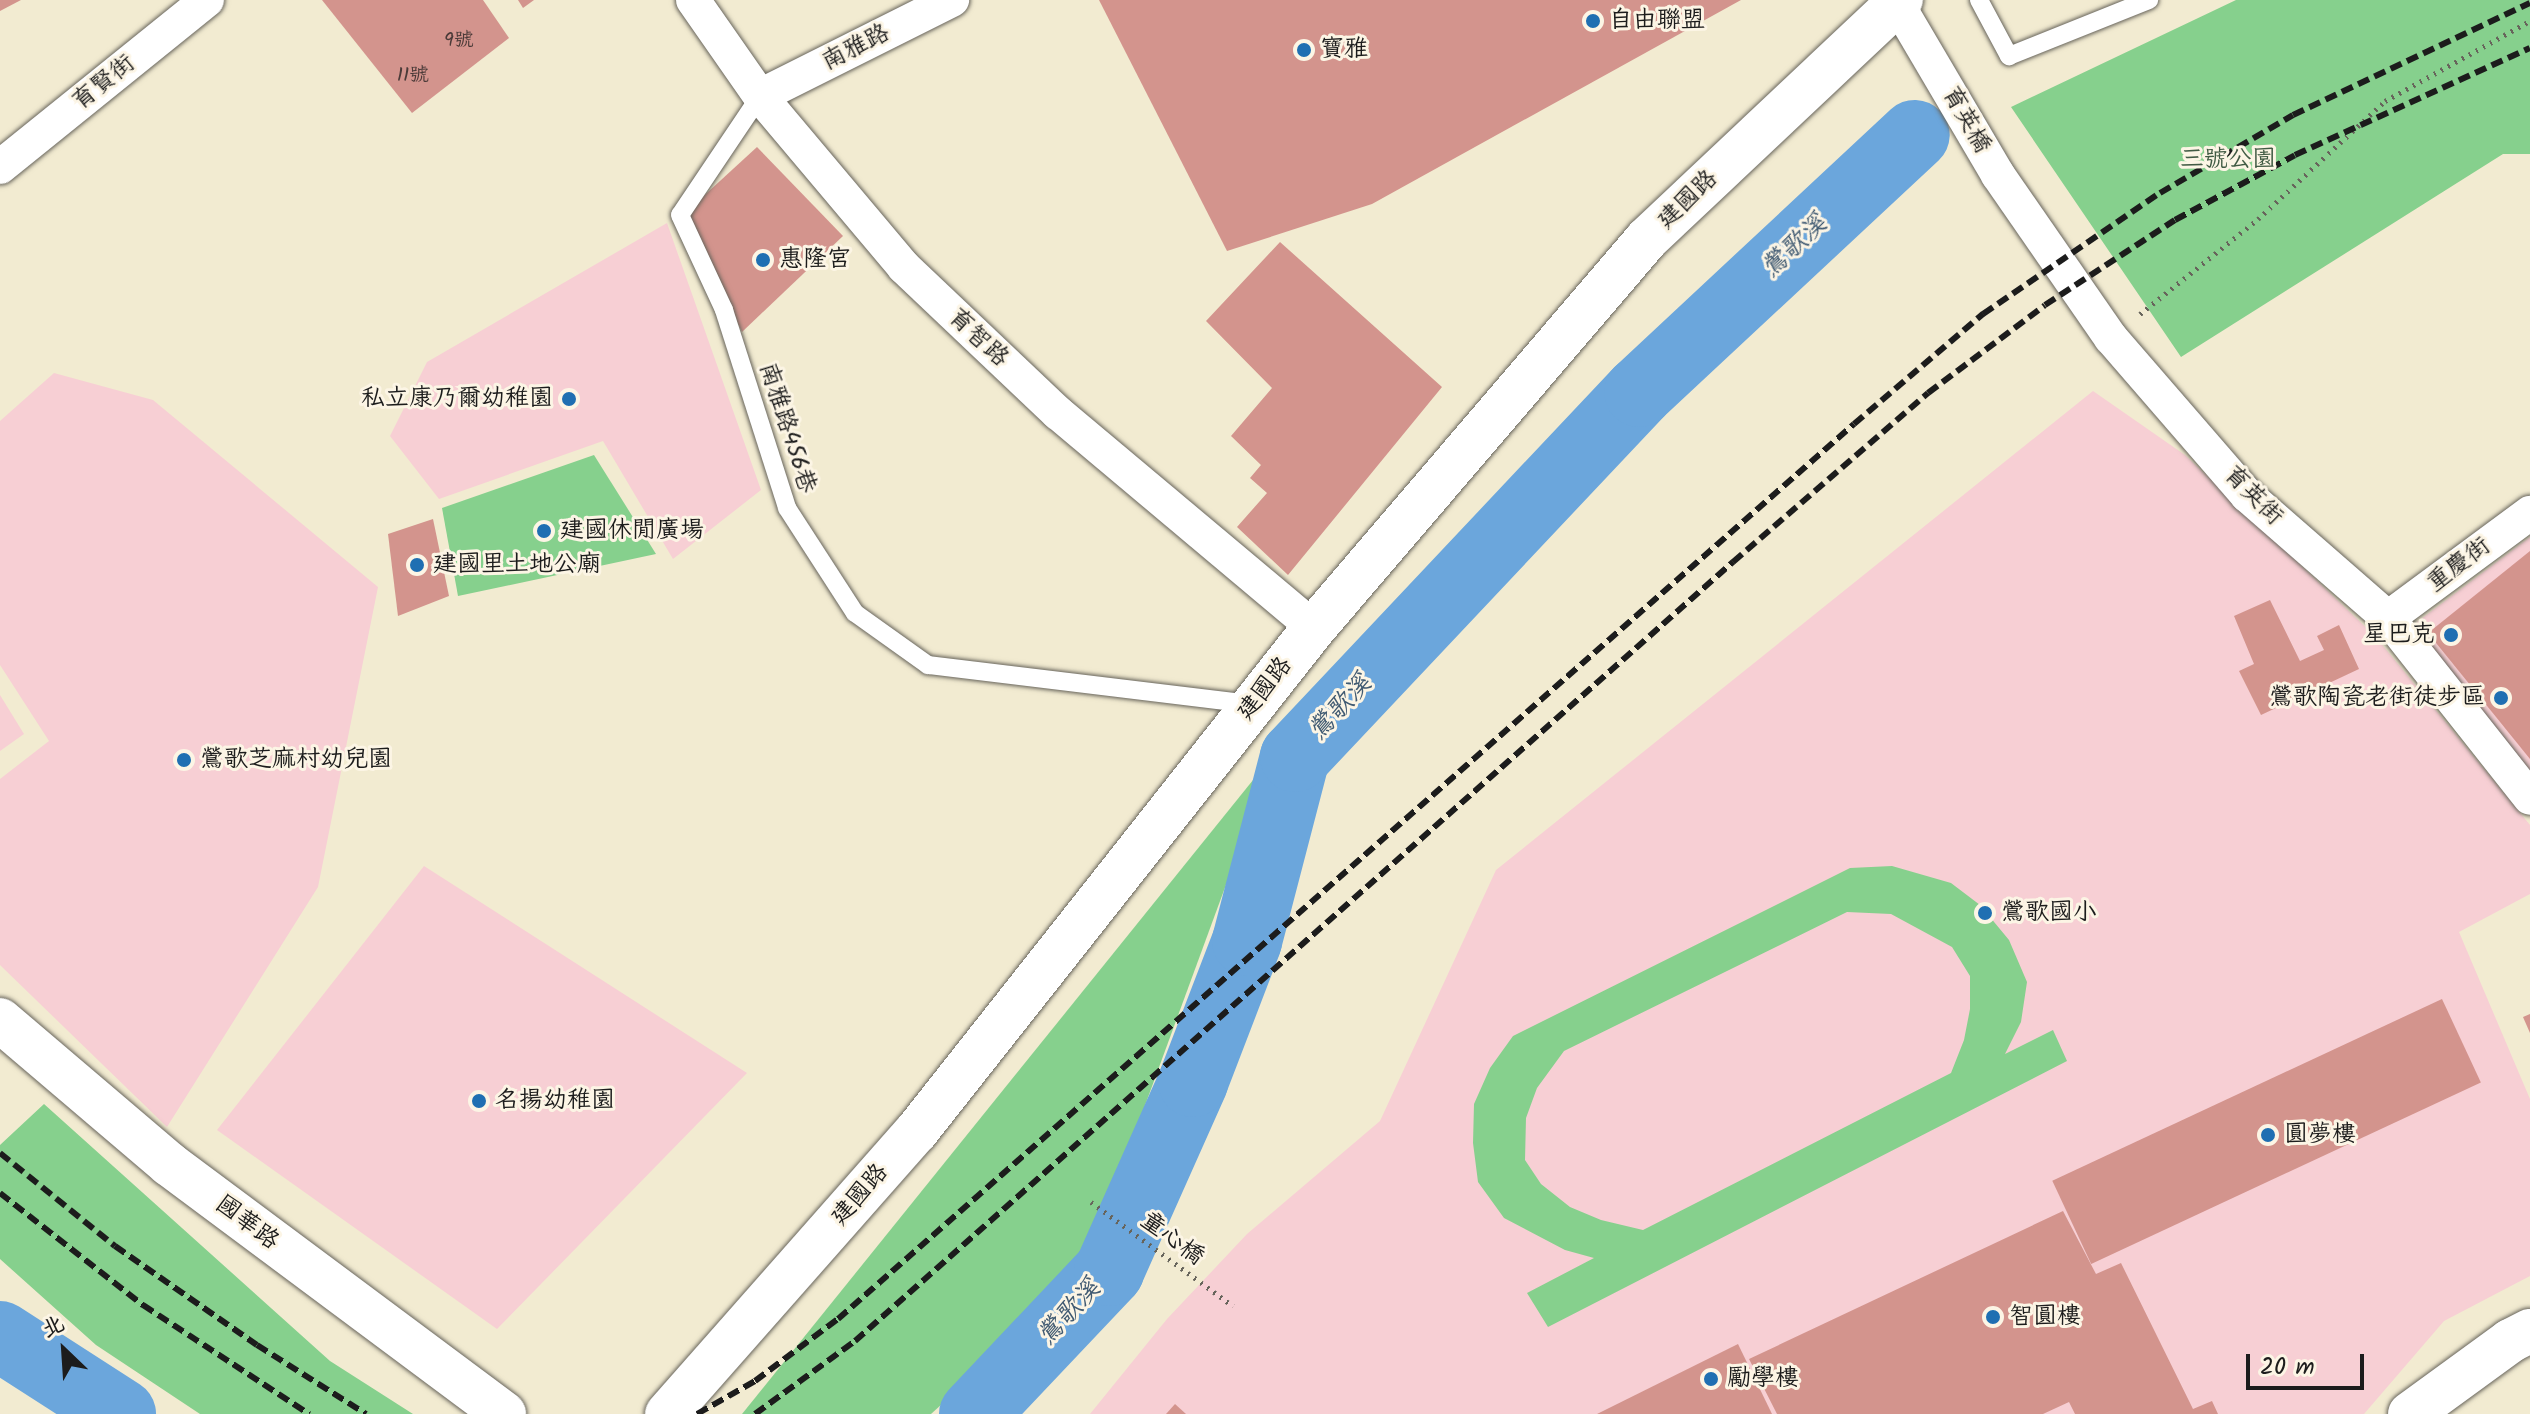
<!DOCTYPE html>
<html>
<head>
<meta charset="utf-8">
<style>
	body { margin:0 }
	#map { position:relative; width:2530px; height:1414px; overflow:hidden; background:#f2ebd1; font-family:Kalam,"LXGW WenKai TC",sans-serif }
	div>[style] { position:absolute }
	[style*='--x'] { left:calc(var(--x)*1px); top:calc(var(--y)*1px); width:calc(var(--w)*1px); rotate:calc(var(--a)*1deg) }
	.built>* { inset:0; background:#f7cfd4 }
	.green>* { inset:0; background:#86d08d }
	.river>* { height:70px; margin:-35px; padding:0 35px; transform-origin:35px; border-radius:35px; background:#6ba6dc }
	.building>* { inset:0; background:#d3948d; transform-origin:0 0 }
	.path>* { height:5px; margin-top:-2.5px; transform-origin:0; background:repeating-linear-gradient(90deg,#67645b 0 2px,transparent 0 8px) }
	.roads { filter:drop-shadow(0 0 2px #67645b) drop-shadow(0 0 2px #67645b) }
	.lane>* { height:18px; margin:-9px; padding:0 9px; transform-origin:9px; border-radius:9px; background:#fff }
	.street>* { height:34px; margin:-17px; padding:0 17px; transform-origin:17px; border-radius:17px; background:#fff }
	.secondary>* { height:44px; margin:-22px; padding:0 22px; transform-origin:22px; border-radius:22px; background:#fff }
	.rail>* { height:6px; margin-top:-3px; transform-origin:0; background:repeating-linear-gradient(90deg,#1c1c1c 0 12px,transparent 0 18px) }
	.dots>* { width:22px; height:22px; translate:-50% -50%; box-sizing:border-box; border:4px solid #fcf5e5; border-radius:50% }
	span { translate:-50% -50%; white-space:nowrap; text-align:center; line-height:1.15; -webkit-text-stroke:6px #fcf5e5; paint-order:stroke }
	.number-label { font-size:20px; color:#4a3a38 }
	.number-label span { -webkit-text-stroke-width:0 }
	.poi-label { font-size:24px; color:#1c1c1c }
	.left { translate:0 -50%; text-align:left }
	.right { translate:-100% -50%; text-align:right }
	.street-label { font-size:24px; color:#1c1c1c }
	.park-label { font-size:24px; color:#415b44 }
	.water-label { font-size:26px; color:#405a72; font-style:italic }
	.north { position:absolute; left:24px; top:1310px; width:80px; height:80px; -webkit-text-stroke:6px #fcf5e5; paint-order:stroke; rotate:335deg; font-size:22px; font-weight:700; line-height:32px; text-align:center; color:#1c1c1c }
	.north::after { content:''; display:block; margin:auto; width:28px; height:36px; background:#1c1c1c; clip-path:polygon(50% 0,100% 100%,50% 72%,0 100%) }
	.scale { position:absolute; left:2246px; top:1354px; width:118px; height:36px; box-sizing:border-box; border:4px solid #1c1c1c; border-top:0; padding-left:10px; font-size:24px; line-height:28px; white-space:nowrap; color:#1c1c1c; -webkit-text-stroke:6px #fcf5e5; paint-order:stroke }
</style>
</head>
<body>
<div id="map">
	<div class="built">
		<i style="clip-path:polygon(667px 223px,761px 490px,673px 559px,603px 441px,439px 499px,390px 436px,427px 362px)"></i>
		<i style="clip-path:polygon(54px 373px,153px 400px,378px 587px,318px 887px,167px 1127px,0 965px,0 779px,49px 741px,0 665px,0 421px)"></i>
		<i style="clip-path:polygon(2093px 391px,2185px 455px,2375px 636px,2530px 825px,2530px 894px,2459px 932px,2530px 1099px,2530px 1276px,2444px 1321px,2364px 1414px,1090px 1414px,1167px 1319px,1247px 1234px,1380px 1121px,1496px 870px)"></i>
		<i style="clip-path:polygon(2530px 537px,2530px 771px,2413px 625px)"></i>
		<i style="clip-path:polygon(0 695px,24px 734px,0 751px)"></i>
		<i style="clip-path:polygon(424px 866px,747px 1073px,497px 1329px,217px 1130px)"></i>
	</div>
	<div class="green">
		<i style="clip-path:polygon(2236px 0,2530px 0,2530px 154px,2503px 154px,2181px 357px,2011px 107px)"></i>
		<i style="clip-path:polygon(594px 455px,656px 554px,458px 596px,442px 508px)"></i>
		<i style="clip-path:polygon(1274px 754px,1082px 1277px,931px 1414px,742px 1414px)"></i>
		<i style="clip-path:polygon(evenodd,1892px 866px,1951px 883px,1980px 905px,2009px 940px,2027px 982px,2021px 1022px,2005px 1054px,2053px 1030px,2067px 1061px,1548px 1327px,1527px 1293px,1594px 1258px,1565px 1250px,1504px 1218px,1478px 1182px,1473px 1143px,1474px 1104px,1490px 1068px,1513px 1036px,1850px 868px,1892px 866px,1847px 912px,1891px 914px,1952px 947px,1970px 976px,1970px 1009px,1964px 1040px,1951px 1073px,1643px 1230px,1601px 1220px,1570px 1207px,1541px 1184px,1525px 1160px,1526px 1118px,1537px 1088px,1564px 1051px,1847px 912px)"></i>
		<i style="clip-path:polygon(44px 1104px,330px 1361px,413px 1414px,200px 1414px,96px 1345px,0 1259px,0 1145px)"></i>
	</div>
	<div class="river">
		<i style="--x:0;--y:1336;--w:144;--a:32.8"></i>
		<i style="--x:974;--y:1414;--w:197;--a:-46.6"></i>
		<i style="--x:1109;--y:1271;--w:207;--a:-66"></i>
		<i style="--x:1193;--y:1082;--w:151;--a:-69"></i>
		<i style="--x:1247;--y:941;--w:190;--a:-75.4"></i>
		<i style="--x:1295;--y:757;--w:502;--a:-46.7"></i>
		<i style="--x:1639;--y:392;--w:377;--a:-43"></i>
	</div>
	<div class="building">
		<i style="clip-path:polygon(0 0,21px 0,0 11px)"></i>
		<i style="clip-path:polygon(322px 0,483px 0,509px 38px,412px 113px)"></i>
		<i style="clip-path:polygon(518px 0,534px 0,523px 8px)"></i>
		<i style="clip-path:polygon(1099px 0,1741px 0,1372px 204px,1227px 251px)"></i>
		<i style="clip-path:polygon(757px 147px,843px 236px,742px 332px,684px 214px)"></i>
		<i style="clip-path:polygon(1280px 242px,1442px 387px,1288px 575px,1237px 527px,1267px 493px,1250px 478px,1261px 465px,1231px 436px,1272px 388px,1206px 321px)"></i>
		<i style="clip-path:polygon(433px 519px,449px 596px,398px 616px,388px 534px)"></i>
		<i style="clip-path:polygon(2530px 551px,2530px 759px,2428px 633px)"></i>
		<i style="clip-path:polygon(2270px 600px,2300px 661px,2324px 650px,2317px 636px,2339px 625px,2359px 669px,2261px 715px,2239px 671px,2254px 664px,2234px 616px)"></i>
		<i style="left:2442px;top:999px;width:92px;height:430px;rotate:65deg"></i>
		<i style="clip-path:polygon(2530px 1014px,2530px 1033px,2523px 1017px)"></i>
		<i style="clip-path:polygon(2063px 1211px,2096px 1274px,2121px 1263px,2193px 1409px,2212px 1401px,2218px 1414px,2075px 1414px,2069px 1402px,2043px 1414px,1777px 1414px,1749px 1359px)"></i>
		<i style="clip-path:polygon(1738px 1344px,1772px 1414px,1597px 1414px)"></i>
		<i style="clip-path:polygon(1175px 1404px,1186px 1414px,1166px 1414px)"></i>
	</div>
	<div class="path">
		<i style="--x:2140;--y:314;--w:151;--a:-38.8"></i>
		<i style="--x:2258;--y:219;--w:173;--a:-42.9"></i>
		<i style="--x:2385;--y:101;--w:166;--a:-28.9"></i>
		<i style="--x:1091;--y:1202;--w:176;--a:36.2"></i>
	</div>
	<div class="roads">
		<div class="lane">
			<i style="--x:1979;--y:0;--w:64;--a:61.8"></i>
			<i style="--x:2009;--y:56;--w:151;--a:-21.8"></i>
			<i style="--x:760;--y:96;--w:143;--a:123.9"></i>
			<i style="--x:680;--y:215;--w:105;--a:65.1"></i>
			<i style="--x:724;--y:310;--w:208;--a:72.3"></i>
			<i style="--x:787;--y:508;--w:125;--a:57.1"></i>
			<i style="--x:855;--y:613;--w:90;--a:35.5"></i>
			<i style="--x:928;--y:665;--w:326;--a:6.9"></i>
		</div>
		<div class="street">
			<i style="--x:693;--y:0;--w:117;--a:55.1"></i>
			<i style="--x:760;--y:96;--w:224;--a:49.9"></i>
			<i style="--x:904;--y:267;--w:212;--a:43.5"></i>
			<i style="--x:1058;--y:413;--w:334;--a:40"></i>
			<i style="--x:1895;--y:0;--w:203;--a:59.5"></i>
			<i style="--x:1998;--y:175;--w:198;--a:55.3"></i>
			<i style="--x:2111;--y:338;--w:208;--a:49.1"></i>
			<i style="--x:2247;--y:495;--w:187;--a:41.1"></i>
			<i style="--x:2388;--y:618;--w:229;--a:51.7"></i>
			<i style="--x:760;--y:96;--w:215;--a:-26.6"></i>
			<i style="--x:0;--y:167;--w:266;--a:-38.9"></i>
			<i style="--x:2388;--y:618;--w:177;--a:-36.5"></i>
		</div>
		<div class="secondary">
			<i style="--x:0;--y:1020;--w:222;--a:40.4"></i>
			<i style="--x:169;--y:1164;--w:418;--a:36.7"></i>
			<i style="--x:667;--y:1414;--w:376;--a:-48.6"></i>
			<i style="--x:916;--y:1132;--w:642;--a:-51.7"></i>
			<i style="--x:1314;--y:628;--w:512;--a:-49.44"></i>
			<i style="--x:1647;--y:239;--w:349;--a:-43.3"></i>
			<i style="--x:2410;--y:1414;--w:124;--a:-36.1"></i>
			<i style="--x:2510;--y:1341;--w:22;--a:-27"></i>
		</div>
	</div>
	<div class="rail">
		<i style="--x:0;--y:1153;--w:148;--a:39"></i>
		<i style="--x:115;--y:1246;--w:173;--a:34.9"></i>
		<i style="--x:257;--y:1345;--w:129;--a:32.3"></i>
		<i style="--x:0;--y:1193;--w:182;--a:38.1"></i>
		<i style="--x:143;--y:1305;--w:199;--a:33.3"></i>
		<i style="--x:697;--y:1414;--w:67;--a:-29.6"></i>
		<i style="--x:755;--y:1381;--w:104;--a:-36.8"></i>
		<i style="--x:838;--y:1319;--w:1354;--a:-41.38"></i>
		<i style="--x:1854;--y:424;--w:170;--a:-40.5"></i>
		<i style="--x:1983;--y:314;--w:214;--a:-34.4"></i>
		<i style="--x:2160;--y:193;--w:154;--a:-30.4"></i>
		<i style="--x:2293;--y:115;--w:262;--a:-25.3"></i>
		<i style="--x:755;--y:1414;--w:124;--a:-36.1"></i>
		<i style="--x:855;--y:1341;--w:1174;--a:-41.58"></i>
		<i style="--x:1733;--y:562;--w:258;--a:-40.9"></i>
		<i style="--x:1928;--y:393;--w:146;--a:-36.9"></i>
		<i style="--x:2045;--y:305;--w:155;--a:-33.2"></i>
		<i style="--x:2175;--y:220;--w:136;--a:-28.4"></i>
		<i style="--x:2295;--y:155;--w:258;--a:-24.5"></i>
	</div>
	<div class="dots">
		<i style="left:1593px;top:21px;background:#1f6fb2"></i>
		<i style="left:1304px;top:50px;background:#1f6fb2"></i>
		<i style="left:763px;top:260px;background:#1f6fb2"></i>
		<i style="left:569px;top:399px;background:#1f6fb2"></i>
		<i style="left:544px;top:531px;background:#1f6fb2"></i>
		<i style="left:417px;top:565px;background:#1f6fb2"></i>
		<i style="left:2451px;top:635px;background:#1f6fb2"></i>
		<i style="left:2501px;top:698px;background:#1f6fb2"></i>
		<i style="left:184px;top:760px;background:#1f6fb2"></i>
		<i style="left:1985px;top:913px;background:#1f6fb2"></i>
		<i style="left:479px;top:1101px;background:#1f6fb2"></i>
		<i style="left:2268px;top:1135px;background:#1f6fb2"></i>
		<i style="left:1993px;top:1317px;background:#1f6fb2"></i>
		<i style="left:1711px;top:1379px;background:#1f6fb2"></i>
	</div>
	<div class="number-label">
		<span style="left:459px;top:41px">9號</span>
		<span style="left:413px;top:76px">11號</span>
	</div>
	<div class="poi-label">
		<span class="left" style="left:1609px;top:21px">自由聯盟</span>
		<span class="left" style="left:1320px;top:50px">寶雅</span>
		<span class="left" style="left:779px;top:260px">惠隆宮</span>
		<span class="right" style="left:553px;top:399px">私立康乃爾幼稚園</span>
		<span class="left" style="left:560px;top:531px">建國休閒廣場</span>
		<span class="left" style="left:433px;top:565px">建國里土地公廟</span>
		<span class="right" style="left:2435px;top:635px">星巴克</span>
		<span class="right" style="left:2485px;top:698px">鶯歌陶瓷老街徒步區</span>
		<span class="left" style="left:200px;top:760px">鶯歌芝麻村幼兒園</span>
		<span class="left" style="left:2001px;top:913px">鶯歌國小</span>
		<span class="left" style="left:495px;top:1101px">名揚幼稚園</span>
		<span class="left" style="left:2284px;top:1135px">圓夢樓</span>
		<span class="left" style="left:2009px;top:1317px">智圓樓</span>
		<span class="left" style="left:1727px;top:1379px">勵學樓</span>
	</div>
	<div class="street-label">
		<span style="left:856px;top:48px;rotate:-27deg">南雅路</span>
		<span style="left:104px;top:83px;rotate:-39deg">育賢街</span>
		<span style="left:1966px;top:120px;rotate:60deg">育英橋</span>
		<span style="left:1688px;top:200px;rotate:-44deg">建國路</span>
		<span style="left:978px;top:338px;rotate:43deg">育智路</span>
		<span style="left:787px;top:428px;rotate:72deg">南雅路456巷</span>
		<span style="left:2253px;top:496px;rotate:45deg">育英街</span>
		<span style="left:2459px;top:565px;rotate:-37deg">重慶街</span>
		<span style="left:1265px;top:689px;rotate:-52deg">建國路</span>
		<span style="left:860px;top:1195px;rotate:-49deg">建國路</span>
		<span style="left:247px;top:1223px;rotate:37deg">國華路</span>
		<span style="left:1172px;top:1239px;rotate:36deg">童心橋</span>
	</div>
	<div class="park-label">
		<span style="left:2228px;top:160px">三號公園</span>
	</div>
	<div class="water-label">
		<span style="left:1795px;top:247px;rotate:-43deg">鶯歌溪</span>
		<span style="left:1341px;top:708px;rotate:-47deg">鶯歌溪</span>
		<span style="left:1070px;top:1313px;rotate:-47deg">鶯歌溪</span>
	</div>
	<div class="north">北</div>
	<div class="scale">20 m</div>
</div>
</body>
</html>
